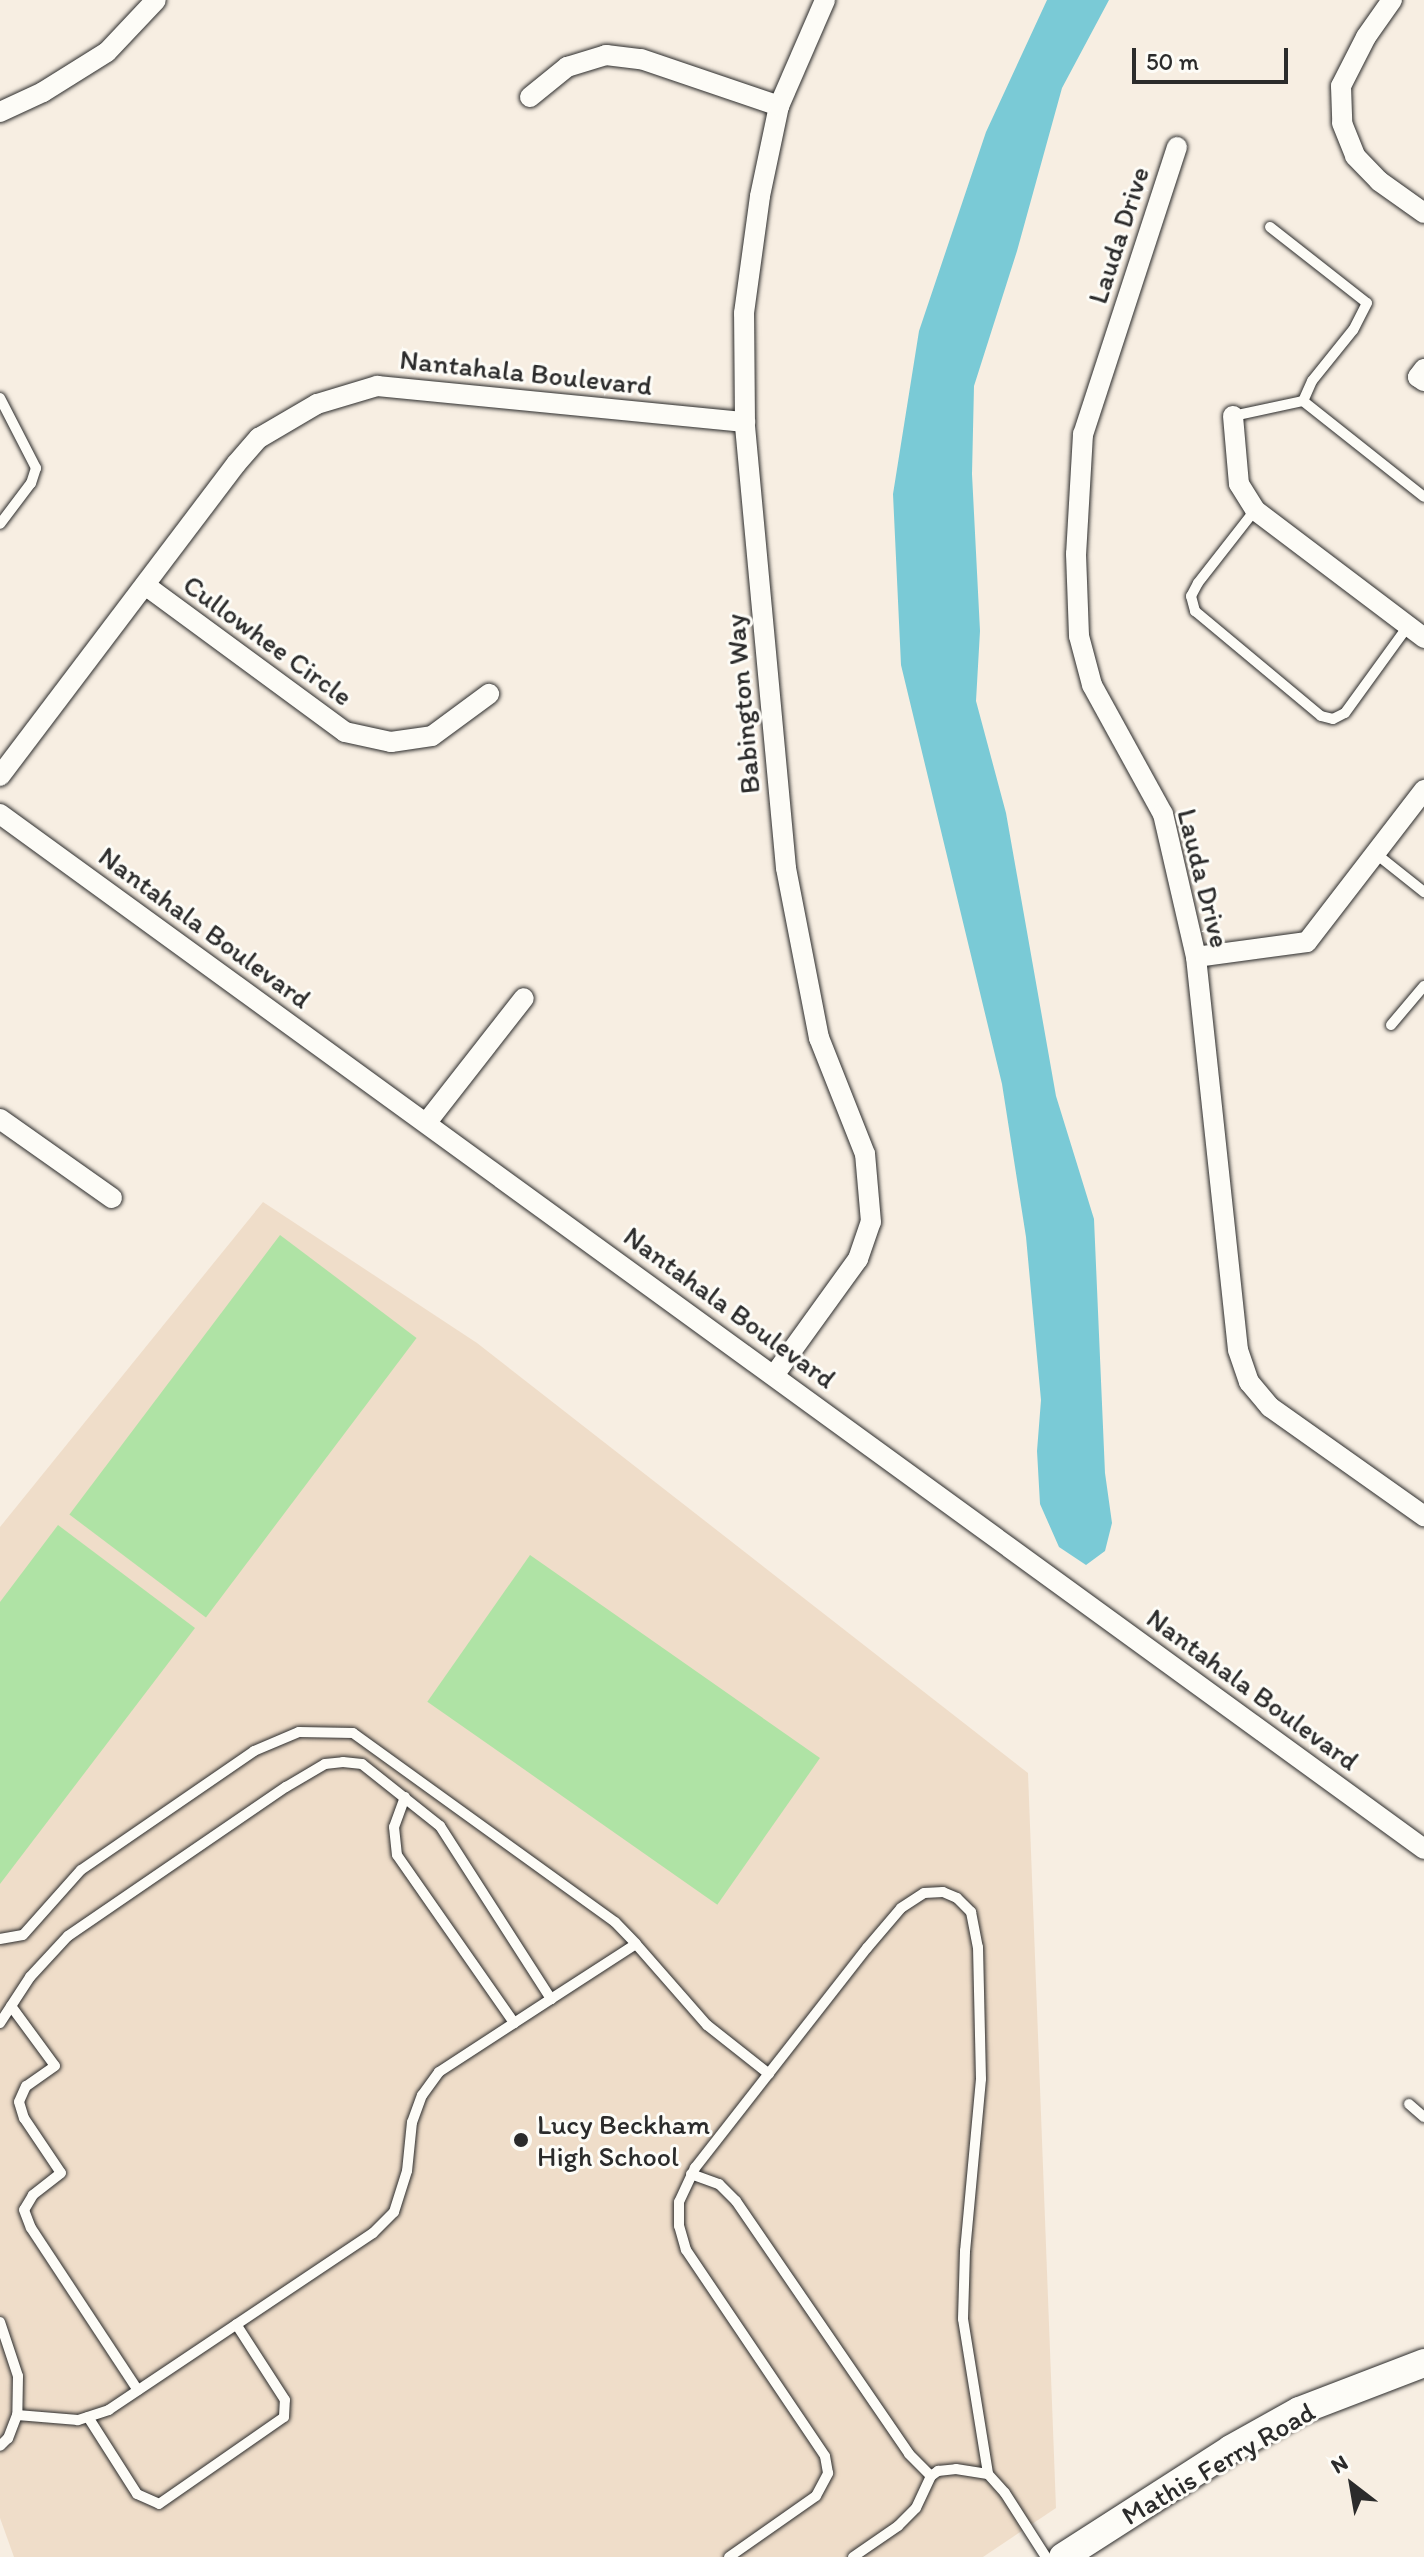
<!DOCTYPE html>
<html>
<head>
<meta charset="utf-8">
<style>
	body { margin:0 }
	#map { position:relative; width:1424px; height:2557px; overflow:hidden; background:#f7eee2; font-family:Itim,sans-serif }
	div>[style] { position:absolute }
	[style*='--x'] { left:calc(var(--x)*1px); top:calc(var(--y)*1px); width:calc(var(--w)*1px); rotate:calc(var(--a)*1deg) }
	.built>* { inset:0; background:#efddc9 }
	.green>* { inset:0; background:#afe3a5; transform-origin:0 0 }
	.water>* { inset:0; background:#7acad6 }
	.roads { filter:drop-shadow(0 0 2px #2b2b2b) drop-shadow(0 0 2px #2b2b2b) }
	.lane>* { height:10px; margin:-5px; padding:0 5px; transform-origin:5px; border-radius:5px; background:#fdfcf7 }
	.street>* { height:20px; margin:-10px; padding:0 10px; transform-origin:10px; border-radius:10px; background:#fdfcf7 }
	.secondary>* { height:28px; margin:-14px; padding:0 14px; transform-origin:14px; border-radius:14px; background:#fdfcf7 }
	.dots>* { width:22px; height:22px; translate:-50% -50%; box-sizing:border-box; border:4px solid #fdfcf7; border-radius:50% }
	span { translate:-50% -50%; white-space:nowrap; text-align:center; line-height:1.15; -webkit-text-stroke:6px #fdfcf7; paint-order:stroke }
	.street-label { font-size:28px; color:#2b2b2b }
	.poi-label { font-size:28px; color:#2b2b2b }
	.left { translate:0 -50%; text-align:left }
	.north { position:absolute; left:1312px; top:2445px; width:80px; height:80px; -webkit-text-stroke:6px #fdfcf7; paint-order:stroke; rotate:329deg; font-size:22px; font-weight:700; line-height:32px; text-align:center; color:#2b2b2b }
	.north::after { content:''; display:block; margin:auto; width:28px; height:36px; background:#2b2b2b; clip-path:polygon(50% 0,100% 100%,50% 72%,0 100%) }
	.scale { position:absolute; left:1132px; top:48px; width:156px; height:36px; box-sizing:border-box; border:4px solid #2b2b2b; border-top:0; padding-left:10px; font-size:24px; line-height:28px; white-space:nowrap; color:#2b2b2b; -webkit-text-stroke:6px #fdfcf7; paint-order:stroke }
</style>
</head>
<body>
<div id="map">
	<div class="built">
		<i style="clip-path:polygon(263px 1202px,477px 1343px,1028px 1773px,1056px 2508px,983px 2557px,14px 2557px,0 2518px,0 1527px)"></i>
	</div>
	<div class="green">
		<i style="left:280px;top:1235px;width:171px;height:350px;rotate:37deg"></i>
		<i style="clip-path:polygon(58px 1525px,195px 1628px,0 1884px,0 1602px)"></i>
		<i style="left:530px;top:1555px;width:354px;height:179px;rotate:35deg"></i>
	</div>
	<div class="water">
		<i style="clip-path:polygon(1047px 0,1109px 0,1062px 88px,1017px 251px,974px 386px,972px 474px,980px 631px,976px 701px,1006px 813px,1056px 1096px,1094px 1219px,1105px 1473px,1112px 1523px,1105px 1551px,1086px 1565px,1059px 1547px,1040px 1504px,1037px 1451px,1041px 1400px,1026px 1237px,1002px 1084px,901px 665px,893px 494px,919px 331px,986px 132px)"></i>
	</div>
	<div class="roads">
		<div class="lane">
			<i style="--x:1270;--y:227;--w:123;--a:38.1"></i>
			<i style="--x:1367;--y:303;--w:30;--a:117"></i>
			<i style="--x:1353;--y:330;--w:65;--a:128.8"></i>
			<i style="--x:1312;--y:381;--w:22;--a:114"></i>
			<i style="--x:1303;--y:401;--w:154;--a:38.4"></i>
			<i style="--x:0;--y:398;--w:79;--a:62.8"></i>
			<i style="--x:36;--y:468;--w:16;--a:108"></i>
			<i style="--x:31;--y:483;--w:51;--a:127.1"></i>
			<i style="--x:1233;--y:416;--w:72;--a:-12.1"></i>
			<i style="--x:1255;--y:510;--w:93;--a:128"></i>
			<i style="--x:1198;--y:583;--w:15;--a:118"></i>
			<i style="--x:1191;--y:596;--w:16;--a:75"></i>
			<i style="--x:1195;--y:611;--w:164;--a:39.8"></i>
			<i style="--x:1321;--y:716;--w:12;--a:14"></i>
			<i style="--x:1333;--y:719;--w:13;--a:-27"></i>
			<i style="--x:1345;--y:713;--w:107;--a:-54.1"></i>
			<i style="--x:1375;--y:853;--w:63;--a:38.5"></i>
			<i style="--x:1391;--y:1025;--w:51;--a:-49.8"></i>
			<i style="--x:405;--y:1797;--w:32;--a:110"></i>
			<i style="--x:394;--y:1827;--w:28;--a:84"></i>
			<i style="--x:397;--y:1855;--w:205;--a:55.1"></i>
			<i style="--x:0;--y:1939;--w:23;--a:-10"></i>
			<i style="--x:23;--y:1935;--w:87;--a:-48.3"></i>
			<i style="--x:81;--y:1870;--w:210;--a:-34.5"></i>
			<i style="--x:254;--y:1751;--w:49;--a:-22.9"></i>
			<i style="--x:299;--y:1732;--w:54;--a:1.1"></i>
			<i style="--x:353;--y:1733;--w:323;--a:35.8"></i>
			<i style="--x:615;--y:1922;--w:30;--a:46"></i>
			<i style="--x:551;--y:1999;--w:101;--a:-32.9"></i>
			<i style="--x:636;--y:1944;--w:108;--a:48.8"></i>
			<i style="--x:707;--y:2025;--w:79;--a:38.3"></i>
			<i style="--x:11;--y:2006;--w:74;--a:53.7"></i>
			<i style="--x:55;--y:2066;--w:35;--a:145"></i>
			<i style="--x:26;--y:2086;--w:17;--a:114"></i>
			<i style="--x:19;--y:2102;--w:17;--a:73"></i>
			<i style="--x:24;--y:2118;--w:66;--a:56.1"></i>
			<i style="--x:61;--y:2173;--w:36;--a:142"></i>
			<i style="--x:33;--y:2195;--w:17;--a:121"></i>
			<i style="--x:24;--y:2210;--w:19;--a:69"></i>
			<i style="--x:31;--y:2228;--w:194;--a:56.6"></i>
			<i style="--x:0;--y:2023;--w:55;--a:-56.9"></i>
			<i style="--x:30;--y:1977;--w:56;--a:-47.2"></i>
			<i style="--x:68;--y:1936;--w:264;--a:-34.4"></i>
			<i style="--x:286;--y:1787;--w:45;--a:-30.5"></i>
			<i style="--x:325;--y:1764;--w:18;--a:-6"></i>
			<i style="--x:343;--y:1762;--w:19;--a:6"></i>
			<i style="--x:362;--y:1764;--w:100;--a:38.5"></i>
			<i style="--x:440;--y:1826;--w:206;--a:57.3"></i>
			<i style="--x:551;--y:1999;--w:134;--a:146.9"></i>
			<i style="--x:439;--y:2072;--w:29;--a:126"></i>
			<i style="--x:422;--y:2095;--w:29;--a:110"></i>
			<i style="--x:412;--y:2122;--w:49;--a:95.8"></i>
			<i style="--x:407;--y:2171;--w:43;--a:107.6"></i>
			<i style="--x:394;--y:2212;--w:30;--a:135"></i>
			<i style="--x:373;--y:2233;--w:318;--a:146.2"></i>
			<i style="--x:109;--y:2410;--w:33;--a:162"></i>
			<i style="--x:78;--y:2420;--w:61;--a:-175.3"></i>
			<i style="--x:1409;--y:2104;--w:20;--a:41"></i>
			<i style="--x:691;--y:2174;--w:30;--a:20"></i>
			<i style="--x:719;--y:2184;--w:24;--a:45"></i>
			<i style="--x:736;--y:2201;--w:306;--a:55.6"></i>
			<i style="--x:909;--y:2454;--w:31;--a:45"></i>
			<i style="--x:0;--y:2322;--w:57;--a:71.6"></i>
			<i style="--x:18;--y:2376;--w:39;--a:91"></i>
			<i style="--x:17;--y:2415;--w:25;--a:111"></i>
			<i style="--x:8;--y:2438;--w:11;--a:135"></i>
			<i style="--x:88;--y:2417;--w:91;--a:57.5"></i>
			<i style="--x:137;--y:2494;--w:24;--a:24"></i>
			<i style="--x:159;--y:2504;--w:152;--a:-34.8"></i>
			<i style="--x:284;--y:2417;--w:17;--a:-87"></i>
			<i style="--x:285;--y:2400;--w:90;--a:-122.8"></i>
			<i style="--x:729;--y:2557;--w:106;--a:-35"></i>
			<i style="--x:816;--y:2496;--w:26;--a:-62"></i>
			<i style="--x:828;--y:2473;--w:17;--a:-100"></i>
			<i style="--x:825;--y:2456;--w:249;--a:-124"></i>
			<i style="--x:686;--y:2250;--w:25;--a:-106"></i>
			<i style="--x:679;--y:2226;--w:24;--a:-90"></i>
			<i style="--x:679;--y:2202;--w:38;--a:-65"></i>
			<i style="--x:695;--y:2168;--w:279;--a:-52"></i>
			<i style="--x:867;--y:1948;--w:52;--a:-49.6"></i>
			<i style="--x:901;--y:1908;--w:27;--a:-33"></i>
			<i style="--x:924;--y:1893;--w:19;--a:-3"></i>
			<i style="--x:943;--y:1892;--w:15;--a:23"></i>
			<i style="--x:957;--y:1898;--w:20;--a:45"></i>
			<i style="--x:971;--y:1912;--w:36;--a:79"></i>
			<i style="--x:978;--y:1947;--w:132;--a:88.7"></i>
			<i style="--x:981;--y:2079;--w:173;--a:95.3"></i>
			<i style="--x:965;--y:2251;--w:68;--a:91.7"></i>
			<i style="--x:963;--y:2319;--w:157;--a:80.8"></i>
			<i style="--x:853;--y:2557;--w:55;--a:-34.6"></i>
			<i style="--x:898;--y:2526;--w:25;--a:-45"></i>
			<i style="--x:916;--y:2508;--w:35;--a:-65"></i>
			<i style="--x:931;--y:2476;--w:9;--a:-36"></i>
			<i style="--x:938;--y:2471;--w:18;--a:-6"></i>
			<i style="--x:956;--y:2469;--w:32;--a:9"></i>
			<i style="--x:988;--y:2474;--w:25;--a:48"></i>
			<i style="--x:1005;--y:2493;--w:76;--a:57.4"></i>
		</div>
		<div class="street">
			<i style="--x:1392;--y:0;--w:45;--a:125.1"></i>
			<i style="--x:1366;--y:37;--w:55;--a:117"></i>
			<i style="--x:1341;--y:86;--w:37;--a:88"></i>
			<i style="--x:1342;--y:123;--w:35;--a:68"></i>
			<i style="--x:1355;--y:156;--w:35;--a:46"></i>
			<i style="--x:1379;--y:181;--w:55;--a:35.4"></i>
			<i style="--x:530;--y:97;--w:48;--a:-39"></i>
			<i style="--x:567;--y:67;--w:41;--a:-17.1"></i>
			<i style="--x:606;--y:55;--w:35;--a:7"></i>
			<i style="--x:641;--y:59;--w:146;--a:18.8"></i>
			<i style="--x:0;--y:112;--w:47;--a:-24.9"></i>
			<i style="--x:43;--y:92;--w:75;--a:-32"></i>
			<i style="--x:107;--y:52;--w:71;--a:-46.7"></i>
			<i style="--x:1177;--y:147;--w:302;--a:108.1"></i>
			<i style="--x:1083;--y:434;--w:120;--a:93.3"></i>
			<i style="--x:1076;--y:554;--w:82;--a:87.9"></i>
			<i style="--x:1079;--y:636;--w:51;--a:75.1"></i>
			<i style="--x:1092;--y:685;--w:147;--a:61.2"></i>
			<i style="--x:1163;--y:814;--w:147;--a:77"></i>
			<i style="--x:1196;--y:957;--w:395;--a:83.9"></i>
			<i style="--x:1238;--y:1350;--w:34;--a:71"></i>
			<i style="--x:1249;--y:1382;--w:33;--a:50"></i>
			<i style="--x:1270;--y:1407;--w:189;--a:35.3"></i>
			<i style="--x:1424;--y:369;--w:10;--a:127"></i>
			<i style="--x:1418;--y:377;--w:7;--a:34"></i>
			<i style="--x:1233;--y:416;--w:68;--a:85"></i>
			<i style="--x:1239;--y:484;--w:31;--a:58"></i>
			<i style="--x:1255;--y:510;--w:212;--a:37.1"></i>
			<i style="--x:145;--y:585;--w:248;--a:36.3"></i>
			<i style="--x:345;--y:732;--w:47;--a:12.3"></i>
			<i style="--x:391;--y:742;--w:41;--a:-8.3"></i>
			<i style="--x:432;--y:736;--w:71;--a:-36.4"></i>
			<i style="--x:0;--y:776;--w:391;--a:-52.9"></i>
			<i style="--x:236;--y:464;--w:35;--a:-49"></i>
			<i style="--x:259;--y:438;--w:67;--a:-30.4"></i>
			<i style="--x:317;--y:404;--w:63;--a:-16.7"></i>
			<i style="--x:377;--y:386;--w:370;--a:5.6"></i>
			<i style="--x:0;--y:814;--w:1760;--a:36.01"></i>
			<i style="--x:1196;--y:957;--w:112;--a:-7.7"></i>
			<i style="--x:1307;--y:942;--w:192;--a:-52.4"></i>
			<i style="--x:0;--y:1119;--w:137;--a:35.2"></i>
			<i style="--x:427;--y:1122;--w:157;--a:-52"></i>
			<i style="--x:775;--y:1374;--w:142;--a:-54.2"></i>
			<i style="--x:858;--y:1259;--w:39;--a:-71"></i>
			<i style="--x:871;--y:1222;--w:68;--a:-95"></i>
			<i style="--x:865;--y:1154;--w:125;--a:-111.6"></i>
			<i style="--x:819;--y:1038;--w:173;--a:-101"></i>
			<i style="--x:786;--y:868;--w:448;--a:-95.3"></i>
			<i style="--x:745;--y:422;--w:109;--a:-90.5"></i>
			<i style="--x:744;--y:313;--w:118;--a:-82.2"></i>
			<i style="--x:760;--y:196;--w:92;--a:-78.1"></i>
			<i style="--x:779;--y:106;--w:116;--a:-66.5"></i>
		</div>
		<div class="secondary">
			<i style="--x:1063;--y:2557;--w:200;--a:-32.7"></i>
			<i style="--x:1231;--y:2449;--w:78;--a:-29.2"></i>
			<i style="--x:1299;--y:2411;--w:134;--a:-21"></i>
		</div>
	</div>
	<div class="dots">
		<i style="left:521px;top:2140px;background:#2b2b2b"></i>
	</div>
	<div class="street-label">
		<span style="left:1118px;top:235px;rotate:-72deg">Lauda Drive</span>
		<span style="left:526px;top:372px;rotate:6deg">Nantahala Boulevard</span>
		<span style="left:268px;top:640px;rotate:36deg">Cullowhee Circle</span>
		<span style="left:742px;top:704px;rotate:-95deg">Babington Way</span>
		<span style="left:1204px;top:878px;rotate:76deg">Lauda Drive</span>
		<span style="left:205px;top:927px;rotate:36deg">Nantahala Boulevard</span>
		<span style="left:730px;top:1307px;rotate:36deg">Nantahala Boulevard</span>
		<span style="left:1253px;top:1689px;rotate:36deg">Nantahala Boulevard</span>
		<span style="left:1218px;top:2463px;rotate:-30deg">Mathis Ferry Road</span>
	</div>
	<div class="poi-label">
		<span class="left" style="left:537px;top:2140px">Lucy Beckham<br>High School</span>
	</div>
	<div class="north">N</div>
	<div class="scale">50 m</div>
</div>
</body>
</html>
